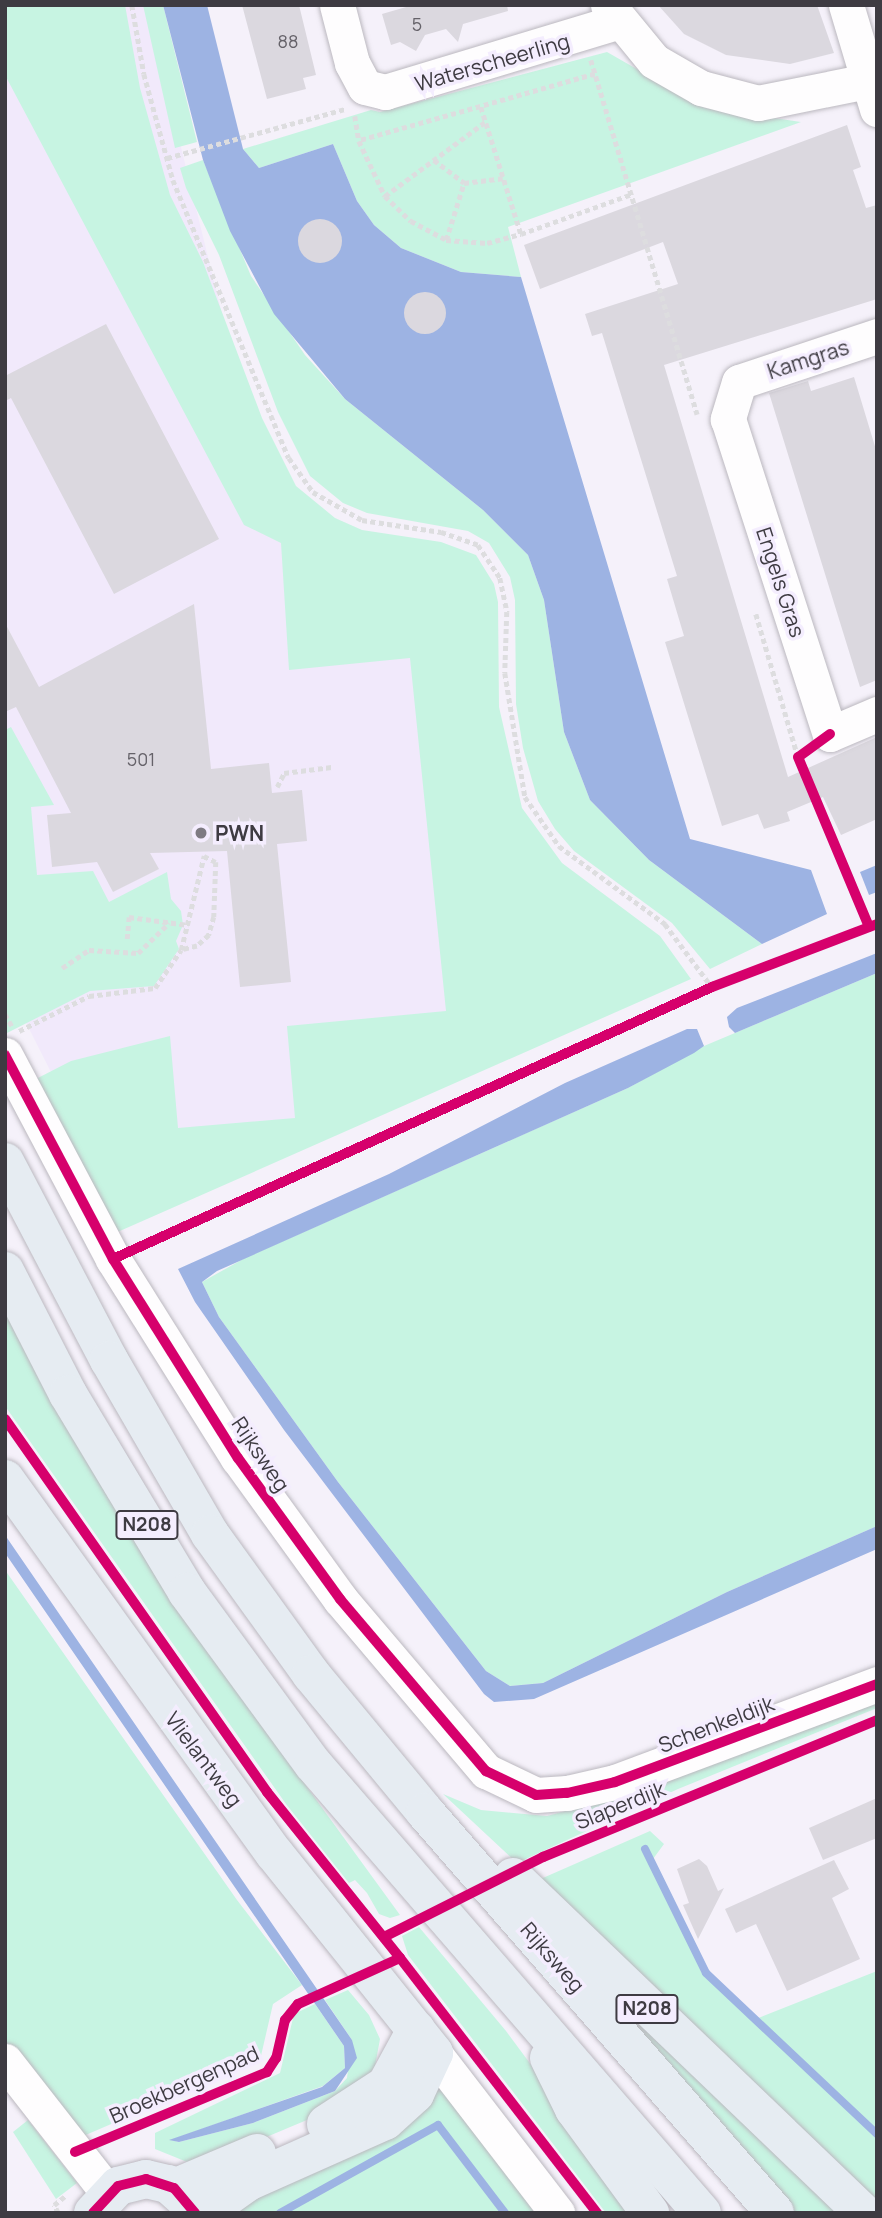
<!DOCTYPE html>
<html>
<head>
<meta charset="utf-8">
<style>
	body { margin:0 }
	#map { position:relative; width:882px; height:2218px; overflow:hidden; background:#f5f1fa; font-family:Manrope,sans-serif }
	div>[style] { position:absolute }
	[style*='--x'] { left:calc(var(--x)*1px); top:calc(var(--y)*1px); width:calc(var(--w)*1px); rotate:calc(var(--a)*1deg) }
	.built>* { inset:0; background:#f1e9fb }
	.green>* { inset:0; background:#c7f4e2 }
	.water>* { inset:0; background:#9db3e3 }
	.stream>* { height:8px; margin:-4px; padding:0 4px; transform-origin:4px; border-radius:4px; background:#9db3e3 }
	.building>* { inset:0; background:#dbd8df }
	.round { border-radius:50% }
	.path>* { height:4.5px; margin-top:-2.25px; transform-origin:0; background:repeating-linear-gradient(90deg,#dddddf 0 5px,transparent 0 8.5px) }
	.roads { filter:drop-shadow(0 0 2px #bbb8bf) drop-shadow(0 0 2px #bbb8bf) }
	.minor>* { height:35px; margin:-17.5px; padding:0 17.5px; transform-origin:17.5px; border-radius:17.5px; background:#fefdfe }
	.major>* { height:38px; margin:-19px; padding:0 19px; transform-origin:19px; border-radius:19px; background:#e6ecf2 }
	.cycleway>* { height:10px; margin:-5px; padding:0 5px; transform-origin:5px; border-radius:5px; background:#d6006c }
	.dots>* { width:19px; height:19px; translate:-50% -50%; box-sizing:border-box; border:4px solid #f4edfe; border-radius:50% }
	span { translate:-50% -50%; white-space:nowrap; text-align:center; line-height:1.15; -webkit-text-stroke:7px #f4edfe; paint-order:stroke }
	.number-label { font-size:18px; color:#656269 }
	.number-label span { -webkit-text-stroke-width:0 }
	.shield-label span { padding:2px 5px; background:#f4edfe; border:2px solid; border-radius:5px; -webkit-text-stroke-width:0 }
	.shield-label { font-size:19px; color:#3e3b42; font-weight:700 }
	.street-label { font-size:21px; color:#3e3b42 }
	.poi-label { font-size:21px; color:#3e3b42; font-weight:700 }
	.left { translate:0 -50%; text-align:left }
	.frame { position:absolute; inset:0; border:7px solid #3e3b42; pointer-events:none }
</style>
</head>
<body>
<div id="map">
	<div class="built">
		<i style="clip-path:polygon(5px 5px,146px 5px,254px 444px,429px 640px,474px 1063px,118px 1205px,5px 981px)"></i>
	</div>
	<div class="green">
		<i style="clip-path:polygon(5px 5px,125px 5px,140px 88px,170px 195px,203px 262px,262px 418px,296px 486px,335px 518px,362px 530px,441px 542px,476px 555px,494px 584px,498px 602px,499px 707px,522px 808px,562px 863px,660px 936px,691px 979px,113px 1234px,32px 1081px,71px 1061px,170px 1036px,178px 1128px,295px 1118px,287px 1026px,446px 1011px,410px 658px,289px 670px,281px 543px,244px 525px,5px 75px)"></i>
		<i style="clip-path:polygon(143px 5px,163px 5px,197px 142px,175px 148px)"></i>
		<i style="clip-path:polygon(607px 52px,705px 108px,801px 122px,508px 227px,521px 277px,461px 272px,401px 248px,374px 225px,357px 201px,333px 144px,259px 168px,243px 149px,371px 110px,380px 112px)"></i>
		<i style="clip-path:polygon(203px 160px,251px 276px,305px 355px,345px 399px,483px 510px,528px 555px,544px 600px,564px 732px,590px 800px,649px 860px,762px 944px,710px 969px,672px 923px,574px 851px,555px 829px,538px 801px,523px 748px,516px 704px,515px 600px,510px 577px,489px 543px,468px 531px,367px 513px,343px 503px,310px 476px,278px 412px,219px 255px,186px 188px,180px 168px)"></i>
		<i style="clip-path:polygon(11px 727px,54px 805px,31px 807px,37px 875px,93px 871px,109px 902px,167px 872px,171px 899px,181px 911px,183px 925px,176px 941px,179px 949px,154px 986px,90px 991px,7px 1033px,5px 730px)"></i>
		<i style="clip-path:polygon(877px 973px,877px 1526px,727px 1592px,543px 1683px,510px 1686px,486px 1671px,338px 1482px,219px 1317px,202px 1282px,245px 1258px,628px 1088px,704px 1046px)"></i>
		<i style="clip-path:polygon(5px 1309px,227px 1677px,400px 1915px,390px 1918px,379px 1914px,367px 1893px,355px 1880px,349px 1883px,286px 1804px,5px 1406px)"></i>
		<i style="clip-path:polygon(5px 1570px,237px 1900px,302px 1985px,273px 2004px,260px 2060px,81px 2137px,5px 2043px)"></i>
		<i style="clip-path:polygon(877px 1701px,877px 1708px,678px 1789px,517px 1863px,443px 1794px,481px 1810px,547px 1816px,620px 1796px)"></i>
		<i style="clip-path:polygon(650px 1831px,664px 1844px,653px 1859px,704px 1969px,756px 2019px,877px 1971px,877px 2206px,536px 1881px)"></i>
		<i style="clip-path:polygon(419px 1927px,506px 2031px,641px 2213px,606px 2213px,408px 1955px,402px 1936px)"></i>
		<i style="clip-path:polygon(567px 1948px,838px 2213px,793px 2213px)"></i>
		<i style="clip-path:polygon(348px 1990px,369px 2015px,380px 2039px,375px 2066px,360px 2088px,314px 2117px,197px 2166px,155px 2149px,155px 2133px,280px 2073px,294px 2014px,315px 2004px,344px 2046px,345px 2068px,323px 2086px,171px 2140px,179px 2142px,253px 2123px,335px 2091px,347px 2078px,352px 2040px,325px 2000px)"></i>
		<i style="clip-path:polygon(441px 2081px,535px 2213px,223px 2213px)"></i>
		<i style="clip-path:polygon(28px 2120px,77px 2183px,56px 2199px,13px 2132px)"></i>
	</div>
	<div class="water">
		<i style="clip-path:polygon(163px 5px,207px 5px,243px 149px,259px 168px,333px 144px,357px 201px,374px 225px,401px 248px,461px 272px,521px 277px,690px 839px,811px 870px,827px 914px,762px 944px,649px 860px,590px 800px,564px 732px,544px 600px,528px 555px,483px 510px,345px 399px,274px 314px,230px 231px,203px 160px)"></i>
		<i style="clip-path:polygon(877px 865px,877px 892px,869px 895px,860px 872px)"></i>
		<i style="clip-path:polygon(877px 953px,877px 973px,735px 1033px,729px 1027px,727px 1017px,737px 1008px)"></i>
		<i style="clip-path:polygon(687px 1029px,697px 1029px,704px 1046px,694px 1053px,628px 1088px,217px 1271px,202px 1282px,219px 1317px,338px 1482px,486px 1671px,510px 1686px,543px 1683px,727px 1592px,877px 1526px,877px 1549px,534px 1699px,494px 1702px,484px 1694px,284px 1430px,195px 1302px,178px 1269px,389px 1174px,565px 1083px)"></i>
		<i style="clip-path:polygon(5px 1535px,352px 2040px,357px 2058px,335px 2091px,253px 2123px,179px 2142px,169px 2140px,322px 2087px,345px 2068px,344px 2046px,5px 1553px)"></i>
	</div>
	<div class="stream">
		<i style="--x:645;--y:1849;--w:138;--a:63.8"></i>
		<i style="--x:706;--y:1973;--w:235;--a:43.3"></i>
		<i style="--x:280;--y:2213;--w:181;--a:-29.1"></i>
		<i style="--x:438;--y:2125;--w:111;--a:52.7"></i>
	</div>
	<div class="building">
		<i style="clip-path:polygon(242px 5px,299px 5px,316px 75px,303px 78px,306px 89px,267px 99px)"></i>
		<i style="clip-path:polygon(413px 5px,507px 5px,508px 11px,463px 24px,458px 42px,446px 29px,425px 35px,416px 51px,400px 42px,391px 45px,382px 14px)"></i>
		<i style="clip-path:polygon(658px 5px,817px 5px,834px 53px,790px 64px,726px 55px,684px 34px)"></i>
		<i style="clip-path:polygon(847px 125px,861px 167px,853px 170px,866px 208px,877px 205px,877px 299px,664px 365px,788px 777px,877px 737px,877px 819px,841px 835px,823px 797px,787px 812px,790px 821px,764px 829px,758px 814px,722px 826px,665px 642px,684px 636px,667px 579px,677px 576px,602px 333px,592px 336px,585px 314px,678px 284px,663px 242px,540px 289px,524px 245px)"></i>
		<i class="round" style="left:298px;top:219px;width:44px;height:44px"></i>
		<i class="round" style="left:404px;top:292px;width:42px;height:42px"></i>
		<i style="clip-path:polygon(106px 324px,219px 539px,114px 594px,11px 398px,5px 401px,5px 376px)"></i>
		<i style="clip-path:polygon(854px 377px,877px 453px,877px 680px,860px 687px,769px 393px,808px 381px,811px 391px)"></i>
		<i style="clip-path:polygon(194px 604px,211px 769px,269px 763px,272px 793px,302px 790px,307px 841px,277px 844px,291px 982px,240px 987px,227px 851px,150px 853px,159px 869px,113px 892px,97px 862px,52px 867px,47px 815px,71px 813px,16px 707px,5px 712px,5px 623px,39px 687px)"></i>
		<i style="clip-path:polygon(877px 1798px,877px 1838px,823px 1860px,809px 1828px)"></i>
		<i style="clip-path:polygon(699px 1859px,707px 1866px,718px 1891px,724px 1888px,698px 1939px,683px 1905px,689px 1903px,677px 1869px)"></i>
		<i style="clip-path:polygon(834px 1860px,849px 1889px,832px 1898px,860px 1959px,787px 1991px,756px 1924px,736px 1933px,725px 1909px)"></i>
	</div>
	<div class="path">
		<i style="--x:132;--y:5;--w:70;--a:80.1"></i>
		<i style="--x:144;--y:74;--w:110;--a:74.7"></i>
		<i style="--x:173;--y:180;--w:301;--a:67.4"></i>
		<i style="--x:289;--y:458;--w:42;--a:54.8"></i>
		<i style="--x:313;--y:492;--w:56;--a:29.7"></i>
		<i style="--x:362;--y:520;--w:80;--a:8.6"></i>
		<i style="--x:441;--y:532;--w:39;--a:19"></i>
		<i style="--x:478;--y:545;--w:40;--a:56"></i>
		<i style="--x:500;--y:578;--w:35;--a:78"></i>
		<i style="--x:507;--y:612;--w:61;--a:91.9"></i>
		<i style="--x:505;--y:673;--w:126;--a:80.8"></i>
		<i style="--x:525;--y:797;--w:60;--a:55.2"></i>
		<i style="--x:559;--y:846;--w:132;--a:36.3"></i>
		<i style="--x:665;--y:924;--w:79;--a:53.3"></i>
		<i style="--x:591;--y:60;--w:370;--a:73.3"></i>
		<i style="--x:595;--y:74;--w:245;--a:164.2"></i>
		<i style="--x:359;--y:141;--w:61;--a:64.7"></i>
		<i style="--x:385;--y:196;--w:36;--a:44"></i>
		<i style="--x:411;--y:221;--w:40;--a:28"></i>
		<i style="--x:446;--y:240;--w:41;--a:4.2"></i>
		<i style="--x:487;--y:243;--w:35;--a:-15"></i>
		<i style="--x:521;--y:234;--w:118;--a:-19.8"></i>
		<i style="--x:481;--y:107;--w:133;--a:72.5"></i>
		<i style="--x:355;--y:116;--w:25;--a:81"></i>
		<i style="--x:167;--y:158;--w:185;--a:-15.4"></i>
		<i style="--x:434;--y:160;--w:38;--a:37"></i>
		<i style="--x:464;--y:183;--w:39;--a:-7"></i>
		<i style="--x:385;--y:196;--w:124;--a:-36.5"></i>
		<i style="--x:446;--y:240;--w:60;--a:-72.5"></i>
		<i style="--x:756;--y:614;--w:149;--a:73.6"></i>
		<i style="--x:277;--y:787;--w:16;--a:-63"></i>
		<i style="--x:284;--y:773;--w:48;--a:-7.1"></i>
		<i style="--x:127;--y:939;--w:22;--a:-85"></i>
		<i style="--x:129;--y:917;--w:60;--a:7.7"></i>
		<i style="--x:62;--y:968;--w:32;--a:-34"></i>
		<i style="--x:89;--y:950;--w:49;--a:3.5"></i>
		<i style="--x:138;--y:953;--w:43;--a:-44.1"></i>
		<i style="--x:5;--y:1014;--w:14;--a:60"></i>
		<i style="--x:19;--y:1031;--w:78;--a:-26.6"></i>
		<i style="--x:89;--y:996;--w:66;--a:-6.9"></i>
		<i style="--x:155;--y:988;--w:46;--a:-55.6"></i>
		<i style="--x:181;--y:950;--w:97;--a:-76.3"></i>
		<i style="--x:204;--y:856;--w:13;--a:27"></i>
		<i style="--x:216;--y:862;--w:55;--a:92.1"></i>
		<i style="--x:214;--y:917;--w:19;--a:106"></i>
		<i style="--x:209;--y:935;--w:16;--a:137"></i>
		<i style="--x:197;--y:946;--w:16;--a:166"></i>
		<i style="--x:58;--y:2213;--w:9;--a:-117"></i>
		<i style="--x:54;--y:2205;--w:14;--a:-39"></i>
	</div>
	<div class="roads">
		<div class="minor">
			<i style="--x:337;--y:5;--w:60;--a:75.5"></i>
			<i style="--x:352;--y:63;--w:27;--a:62"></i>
			<i style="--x:365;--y:87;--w:21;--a:14"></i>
			<i style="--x:385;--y:92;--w:242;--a:-16.8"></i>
			<i style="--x:608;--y:5;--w:72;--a:50.6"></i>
			<i style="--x:654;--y:61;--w:54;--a:29.9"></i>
			<i style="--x:701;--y:88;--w:59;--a:14.7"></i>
			<i style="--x:758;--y:103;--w:121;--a:-11.4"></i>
			<i style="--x:846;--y:5;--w:109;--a:73.4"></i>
			<i style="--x:877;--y:336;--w:145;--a:161.6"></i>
			<i style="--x:739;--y:382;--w:39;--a:107"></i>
			<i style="--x:728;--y:419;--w:331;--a:72.1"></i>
			<i style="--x:830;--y:734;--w:51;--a:-23.1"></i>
			<i style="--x:5;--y:1055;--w:231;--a:62.1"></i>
			<i style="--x:113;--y:1259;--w:235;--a:57.9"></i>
			<i style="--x:238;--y:1458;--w:174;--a:54.1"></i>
			<i style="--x:340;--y:1599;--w:226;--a:49.7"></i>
			<i style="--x:486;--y:1771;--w:55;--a:25.6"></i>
			<i style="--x:536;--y:1795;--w:31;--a:-4"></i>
			<i style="--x:567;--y:1793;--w:49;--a:-12.9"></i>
			<i style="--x:615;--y:1782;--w:280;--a:-20.5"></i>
			<i style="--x:434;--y:2053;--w:202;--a:52.4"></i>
			<i style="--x:5;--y:2061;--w:167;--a:52"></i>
		</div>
		<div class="major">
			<i style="--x:5;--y:1162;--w:224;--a:62.3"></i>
			<i style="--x:109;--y:1360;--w:201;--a:59.9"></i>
			<i style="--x:210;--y:1534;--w:173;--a:54.2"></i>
			<i style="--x:311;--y:1674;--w:179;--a:50.4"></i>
			<i style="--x:425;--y:1812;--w:532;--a:48.88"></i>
			<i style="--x:5;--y:1271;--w:138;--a:62.9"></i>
			<i style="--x:68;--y:1394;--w:231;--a:59"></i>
			<i style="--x:187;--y:1592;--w:213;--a:53.8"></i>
			<i style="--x:313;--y:1764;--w:594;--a:49.1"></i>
			<i style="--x:5;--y:1479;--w:461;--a:54.3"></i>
			<i style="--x:274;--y:1853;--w:256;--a:51.3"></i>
			<i style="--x:434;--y:2053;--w:45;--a:114.9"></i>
			<i style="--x:415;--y:2094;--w:40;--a:138"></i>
			<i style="--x:385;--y:2121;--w:150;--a:156"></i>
			<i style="--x:248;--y:2182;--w:54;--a:144.8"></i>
			<i style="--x:513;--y:1877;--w:485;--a:43.8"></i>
			<i style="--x:549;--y:2058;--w:57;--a:63.9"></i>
			<i style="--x:574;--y:2109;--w:129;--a:53.8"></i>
			<i style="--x:326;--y:2124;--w:72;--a:-33"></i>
			<i style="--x:386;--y:2085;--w:63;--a:-61.4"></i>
			<i style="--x:174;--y:2188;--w:90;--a:-22.9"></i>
			<i style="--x:93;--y:2213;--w:37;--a:-47"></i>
			<i style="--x:118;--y:2186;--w:29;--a:-14"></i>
			<i style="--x:146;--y:2179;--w:23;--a:13"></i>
			<i style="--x:168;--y:2184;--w:31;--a:42"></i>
		</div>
	</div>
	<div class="cycleway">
		<i style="--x:830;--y:734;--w:39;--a:144"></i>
		<i style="--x:798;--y:757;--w:184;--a:67.3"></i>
		<i style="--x:5;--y:1055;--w:231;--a:62.1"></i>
		<i style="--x:113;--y:1259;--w:235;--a:57.9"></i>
		<i style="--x:238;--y:1458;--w:174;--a:54.1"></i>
		<i style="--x:340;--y:1599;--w:226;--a:49.7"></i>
		<i style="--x:486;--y:1771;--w:55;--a:25.6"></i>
		<i style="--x:536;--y:1795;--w:31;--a:-4"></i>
		<i style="--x:567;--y:1793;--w:49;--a:-12.9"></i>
		<i style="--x:615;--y:1782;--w:280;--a:-20.5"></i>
		<i style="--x:113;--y:1259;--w:658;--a:-24.42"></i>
		<i style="--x:712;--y:987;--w:177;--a:-20.9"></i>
		<i style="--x:5;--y:1419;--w:456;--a:54.9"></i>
		<i style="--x:267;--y:1792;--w:213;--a:51.3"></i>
		<i style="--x:400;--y:1958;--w:112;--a:155.7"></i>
		<i style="--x:298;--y:2004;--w:21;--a:129"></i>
		<i style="--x:285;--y:2020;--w:39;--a:103"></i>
		<i style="--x:276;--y:2058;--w:17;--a:123"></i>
		<i style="--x:267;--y:2072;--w:208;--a:157.4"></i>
		<i style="--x:384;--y:1937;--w:178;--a:-26.7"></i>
		<i style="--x:543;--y:1857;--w:361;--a:-22.3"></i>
		<i style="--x:400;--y:1958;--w:322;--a:52.3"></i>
		<i style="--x:93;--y:2213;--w:37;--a:-47"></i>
		<i style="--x:118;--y:2186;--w:29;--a:-14"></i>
		<i style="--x:146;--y:2179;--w:29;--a:18"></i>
		<i style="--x:174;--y:2188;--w:33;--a:50"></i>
	</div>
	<div class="dots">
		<i style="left:201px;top:833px;background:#7e7b82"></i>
	</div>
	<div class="number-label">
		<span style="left:417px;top:24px">5</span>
		<span style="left:288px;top:41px">88</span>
		<span style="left:141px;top:759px">501</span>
	</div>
	<div class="shield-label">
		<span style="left:147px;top:1525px">N208</span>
		<span style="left:647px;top:2009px">N208</span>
	</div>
	<div class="street-label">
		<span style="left:492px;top:62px;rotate:-16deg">Waterscheerling</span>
		<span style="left:808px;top:359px;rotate:-18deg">Kamgras</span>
		<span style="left:781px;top:582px;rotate:72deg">Engels Gras</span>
		<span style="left:261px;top:1454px;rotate:56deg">Rijksweg</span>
		<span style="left:716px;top:1724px;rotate:-21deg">Schenkeldijk</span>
		<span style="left:204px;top:1759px;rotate:53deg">Vlielantweg</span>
		<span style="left:620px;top:1805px;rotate:-22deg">Slaperdijk</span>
		<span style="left:553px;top:1957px;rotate:49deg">Rijksweg</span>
		<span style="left:184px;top:2084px;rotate:-24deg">Broekbergenpad</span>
	</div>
	<div class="poi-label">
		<span class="left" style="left:215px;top:833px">PWN</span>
	</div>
	<div class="frame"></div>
</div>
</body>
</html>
